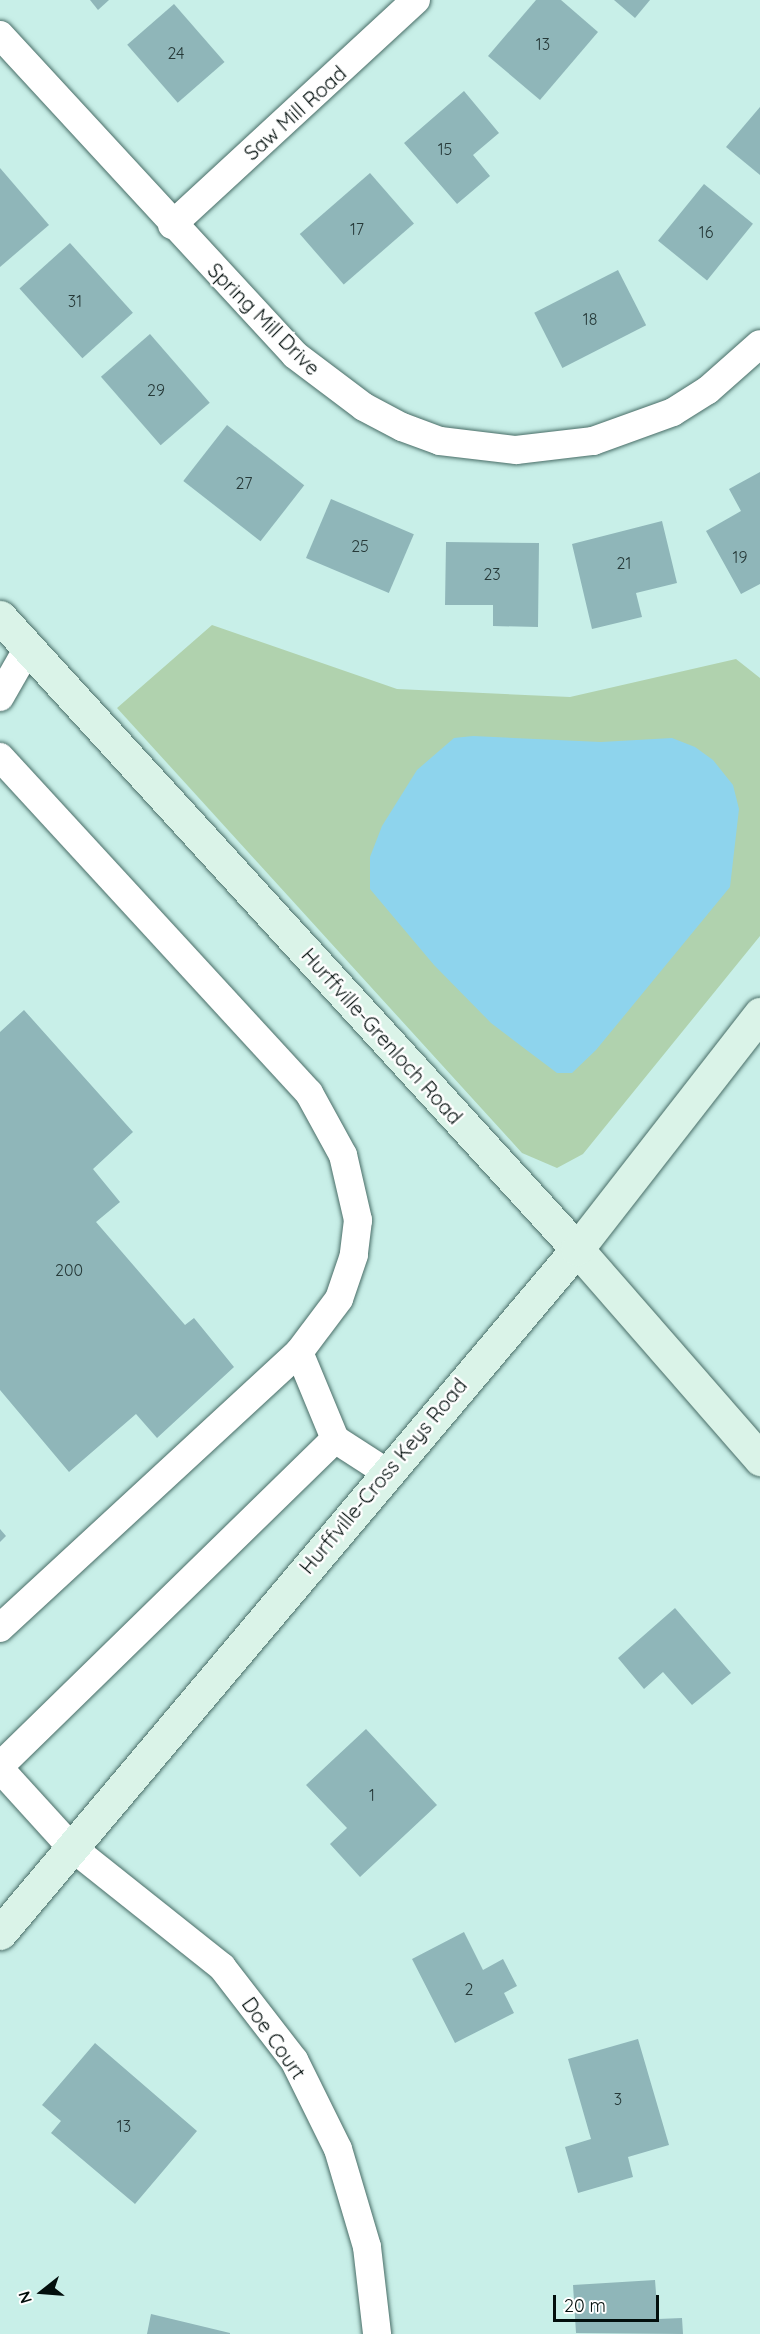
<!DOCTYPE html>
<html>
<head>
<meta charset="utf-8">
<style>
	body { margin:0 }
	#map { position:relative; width:760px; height:2334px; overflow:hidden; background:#c8efe8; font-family:Quicksand,sans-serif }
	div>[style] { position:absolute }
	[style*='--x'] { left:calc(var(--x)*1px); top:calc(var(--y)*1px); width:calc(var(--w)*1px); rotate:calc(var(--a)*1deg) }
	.green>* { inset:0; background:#b0d2ae }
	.water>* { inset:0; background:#8ed4ed }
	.building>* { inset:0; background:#8fb6b9; transform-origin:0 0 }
	.roads { filter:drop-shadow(0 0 2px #496d67) drop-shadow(0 0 2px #496d67) }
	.street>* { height:28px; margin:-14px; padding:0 14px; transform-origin:14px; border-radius:14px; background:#fff }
	.secondary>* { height:33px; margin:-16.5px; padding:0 16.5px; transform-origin:16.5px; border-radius:16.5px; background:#daf3e8 }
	span { translate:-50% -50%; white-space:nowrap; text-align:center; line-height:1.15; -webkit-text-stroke:5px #fff; paint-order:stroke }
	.number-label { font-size:16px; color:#263938 }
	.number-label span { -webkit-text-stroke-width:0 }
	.street-label { font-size:20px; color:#030f0d }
	.north { position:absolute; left:12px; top:2262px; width:60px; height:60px; -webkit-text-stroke:4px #fff; paint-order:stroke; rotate:253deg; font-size:16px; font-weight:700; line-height:24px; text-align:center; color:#030f0d }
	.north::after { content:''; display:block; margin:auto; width:21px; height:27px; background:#030f0d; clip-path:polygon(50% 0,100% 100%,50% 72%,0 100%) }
	.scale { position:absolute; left:553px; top:2295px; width:106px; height:27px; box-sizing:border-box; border:3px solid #030f0d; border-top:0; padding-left:8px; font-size:18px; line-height:21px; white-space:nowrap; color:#030f0d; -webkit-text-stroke:4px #fff; paint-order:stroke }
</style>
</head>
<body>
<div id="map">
	<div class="green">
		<i style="clip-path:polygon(212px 625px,397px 689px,570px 697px,736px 659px,760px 678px,760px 936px,583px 1154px,557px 1168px,522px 1153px,117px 708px)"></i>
	</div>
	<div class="water">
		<i style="clip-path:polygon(473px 736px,601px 742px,672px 738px,695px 747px,713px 760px,733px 785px,739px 809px,730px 887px,596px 1050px,572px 1073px,557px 1073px,491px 1023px,434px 965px,370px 889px,370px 857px,382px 826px,417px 770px,454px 738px)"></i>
	</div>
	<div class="building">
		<i style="clip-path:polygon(90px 0,109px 0,98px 10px)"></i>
		<i style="clip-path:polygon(536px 0,561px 0,598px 32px,540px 100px,488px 56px)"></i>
		<i style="clip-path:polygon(614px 0,650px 0,635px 18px)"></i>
		<i style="left:174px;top:4px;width:77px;height:62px;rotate:49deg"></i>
		<i style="clip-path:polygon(464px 91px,499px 133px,473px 155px,490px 176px,457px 204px,404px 143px)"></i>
		<i style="clip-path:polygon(760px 107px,760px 175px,726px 147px)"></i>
		<i style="clip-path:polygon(0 168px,49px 225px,0 267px)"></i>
		<i style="left:370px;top:173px;width:67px;height:93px;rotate:49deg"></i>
		<i style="left:704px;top:184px;width:63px;height:73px;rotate:39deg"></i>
		<i style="left:70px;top:243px;width:94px;height:68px;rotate:48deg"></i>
		<i style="left:618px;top:270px;width:62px;height:94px;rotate:63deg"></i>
		<i style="left:150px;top:334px;width:91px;height:65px;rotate:49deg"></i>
		<i style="left:227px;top:425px;width:98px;height:71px;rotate:38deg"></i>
		<i style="clip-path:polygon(760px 472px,760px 584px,741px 594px,706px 531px,741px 511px,729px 489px)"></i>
		<i style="left:331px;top:499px;width:90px;height:64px;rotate:23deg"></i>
		<i style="clip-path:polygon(662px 521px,677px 583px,636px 593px,642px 617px,592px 629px,572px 544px)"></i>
		<i style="clip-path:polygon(446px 542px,539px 543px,538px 627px,493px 626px,493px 605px,445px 605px)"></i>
		<i style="clip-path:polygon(24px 1010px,133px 1132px,93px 1169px,120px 1202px,96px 1222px,185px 1325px,194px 1318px,234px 1367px,157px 1438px,136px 1414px,69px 1472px,0 1390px,0 1032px)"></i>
		<i style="clip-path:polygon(0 1529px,6px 1536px,0 1542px)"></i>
		<i style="clip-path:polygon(675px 1608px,731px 1673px,692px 1705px,663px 1672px,644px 1689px,618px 1658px)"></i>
		<i style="clip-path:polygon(366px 1729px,437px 1805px,360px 1877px,330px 1844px,347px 1828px,306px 1785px)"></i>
		<i style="clip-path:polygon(464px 1932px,483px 1970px,503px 1959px,517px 1986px,504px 1993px,514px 2013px,455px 2043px,412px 1959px)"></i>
		<i style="clip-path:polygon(638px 2039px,669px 2145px,628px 2157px,633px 2177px,578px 2193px,565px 2147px,591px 2139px,568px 2059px)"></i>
		<i style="clip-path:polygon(95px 2043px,197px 2131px,135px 2204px,51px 2133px,61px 2121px,42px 2105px)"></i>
		<i style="clip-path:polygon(655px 2280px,658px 2319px,682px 2318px,683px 2334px,576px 2333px,573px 2285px)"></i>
		<i style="clip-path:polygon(151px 2314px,230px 2333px,230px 2334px,147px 2334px)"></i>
	</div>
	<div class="roads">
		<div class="street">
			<i style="--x:0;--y:35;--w:435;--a:47.3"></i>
			<i style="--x:295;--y:355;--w:86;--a:37"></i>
			<i style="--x:364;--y:407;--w:43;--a:27.8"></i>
			<i style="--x:402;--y:427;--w:40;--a:20.2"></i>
			<i style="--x:440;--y:441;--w:77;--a:6.8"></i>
			<i style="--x:516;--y:450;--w:78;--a:-6.7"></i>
			<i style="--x:593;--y:441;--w:85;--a:-19.9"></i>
			<i style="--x:673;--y:412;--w:41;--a:-32.2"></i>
			<i style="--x:708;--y:390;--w:69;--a:-41.5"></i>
			<i style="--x:172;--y:225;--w:332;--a:-42.7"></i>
			<i style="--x:0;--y:697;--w:56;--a:-60.3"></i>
			<i style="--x:0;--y:757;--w:456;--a:47.4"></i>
			<i style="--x:309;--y:1093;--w:71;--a:61.3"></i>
			<i style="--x:343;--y:1155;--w:67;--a:77"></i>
			<i style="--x:358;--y:1220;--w:35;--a:97"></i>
			<i style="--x:354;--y:1255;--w:46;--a:108.8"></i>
			<i style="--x:339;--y:1299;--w:66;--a:127"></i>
			<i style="--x:299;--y:1352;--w:407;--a:137.3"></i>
			<i style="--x:299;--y:1352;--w:94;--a:67.5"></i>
			<i style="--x:0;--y:1766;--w:468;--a:-44.3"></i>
			<i style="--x:335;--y:1439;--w:61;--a:32.9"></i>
			<i style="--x:0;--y:1769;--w:104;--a:47.7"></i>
			<i style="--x:70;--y:1846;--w:194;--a:38.5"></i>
			<i style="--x:222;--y:1967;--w:118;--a:52.3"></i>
			<i style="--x:294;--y:2060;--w:99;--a:63.7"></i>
			<i style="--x:338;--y:2149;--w:102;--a:73.5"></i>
			<i style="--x:367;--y:2247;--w:88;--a:83.4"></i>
		</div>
		<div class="secondary">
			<i style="--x:0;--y:617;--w:856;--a:47.6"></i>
			<i style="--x:577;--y:1249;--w:279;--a:48.9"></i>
			<i style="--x:0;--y:1933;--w:895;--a:-49.85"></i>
			<i style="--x:577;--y:1249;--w:298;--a:-52.1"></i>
		</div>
	</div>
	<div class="number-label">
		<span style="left:543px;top:44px">13</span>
		<span style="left:176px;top:53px">24</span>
		<span style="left:445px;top:149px">15</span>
		<span style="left:357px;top:229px">17</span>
		<span style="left:706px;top:232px">16</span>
		<span style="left:75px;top:301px">31</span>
		<span style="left:590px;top:319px">18</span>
		<span style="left:156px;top:390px">29</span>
		<span style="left:244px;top:483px">27</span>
		<span style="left:360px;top:546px">25</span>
		<span style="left:740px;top:557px">19</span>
		<span style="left:624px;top:563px">21</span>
		<span style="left:492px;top:574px">23</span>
		<span style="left:69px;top:1270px">200</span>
		<span style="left:372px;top:1795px">1</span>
		<span style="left:469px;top:1989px">2</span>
		<span style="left:618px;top:2099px">3</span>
		<span style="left:124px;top:2126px">13</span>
	</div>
	<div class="street-label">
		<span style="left:295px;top:113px;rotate:-42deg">Saw Mill Road</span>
		<span style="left:264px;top:319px;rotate:45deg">Spring Mill Drive</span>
		<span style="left:382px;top:1036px;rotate:48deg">Hurffville-Grenloch Road</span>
		<span style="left:383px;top:1476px;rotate:-50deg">Hurffville-Cross Keys Road</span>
		<span style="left:274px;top:2038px;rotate:55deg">Doe Court</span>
	</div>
	<div class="north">N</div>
	<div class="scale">20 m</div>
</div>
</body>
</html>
